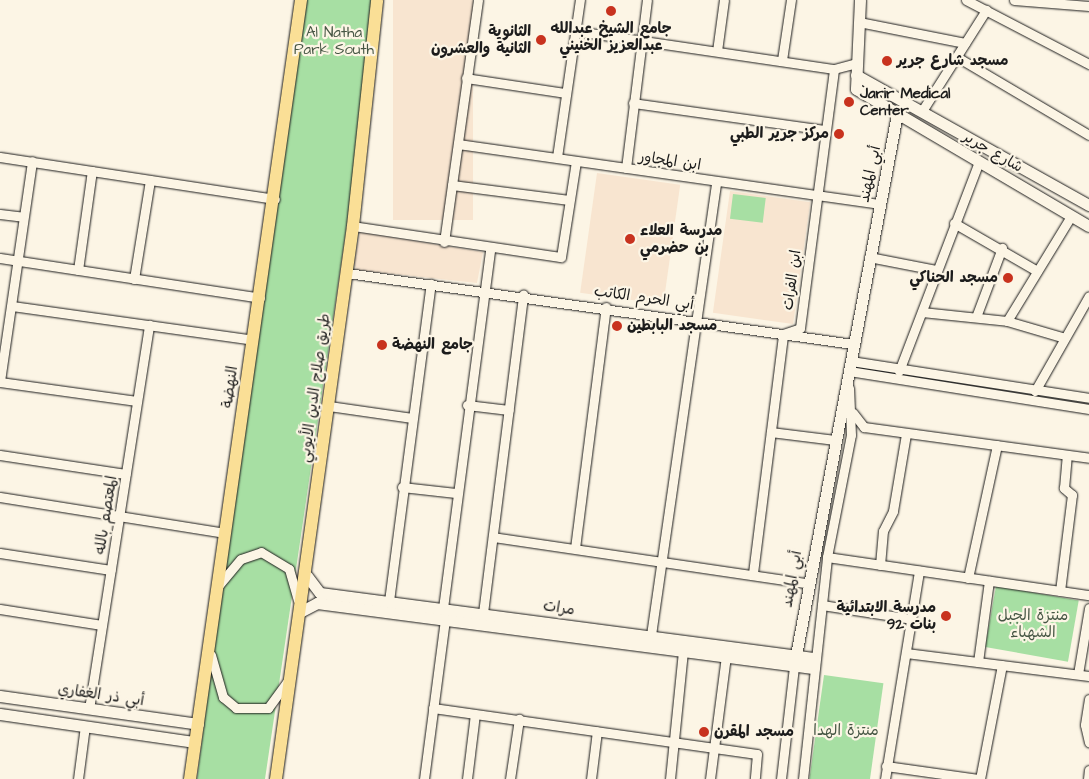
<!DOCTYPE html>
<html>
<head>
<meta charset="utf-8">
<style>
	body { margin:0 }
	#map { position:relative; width:1089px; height:779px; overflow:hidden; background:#fcf5e5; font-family:"Architects Daughter","Playpen Sans Arabic",sans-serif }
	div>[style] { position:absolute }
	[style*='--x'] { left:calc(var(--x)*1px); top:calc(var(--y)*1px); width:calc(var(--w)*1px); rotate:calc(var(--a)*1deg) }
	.built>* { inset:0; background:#f8e5d0; transform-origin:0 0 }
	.green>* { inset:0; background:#a7dfa3; transform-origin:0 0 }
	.roads { filter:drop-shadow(0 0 1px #1c1c1c) drop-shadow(0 0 1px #1c1c1c) }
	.street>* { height:9px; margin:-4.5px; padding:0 4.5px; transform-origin:4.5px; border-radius:4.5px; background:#fcf5e5 }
	.secondary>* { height:11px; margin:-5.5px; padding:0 5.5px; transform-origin:5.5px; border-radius:5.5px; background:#fcf5e5 }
	.primary>* { height:12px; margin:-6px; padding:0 6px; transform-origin:6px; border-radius:6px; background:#fadf96 }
	.dots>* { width:14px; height:14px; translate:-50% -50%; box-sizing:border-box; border:2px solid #fcf5e5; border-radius:50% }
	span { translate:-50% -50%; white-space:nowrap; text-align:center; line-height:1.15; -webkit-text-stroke:4.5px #fcf5e5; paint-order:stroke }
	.poi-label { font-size:15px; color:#1c1c1c; font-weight:700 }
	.right { translate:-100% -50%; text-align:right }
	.left { translate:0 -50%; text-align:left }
	.park-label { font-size:15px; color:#465644 }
	.street-label { font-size:15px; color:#1c1c1c }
</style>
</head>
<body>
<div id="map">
	<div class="built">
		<i style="left:393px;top:0;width:80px;height:220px"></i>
		<i style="left:597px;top:173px;width:84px;height:121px;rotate:8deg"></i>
		<i style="left:730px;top:191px;width:81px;height:123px;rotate:8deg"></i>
		<i style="clip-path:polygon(360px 232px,483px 252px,477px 283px,357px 270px,354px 264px)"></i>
	</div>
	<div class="green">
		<i style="clip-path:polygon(298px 0,380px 0,265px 779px,197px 779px)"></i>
		<i style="left:733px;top:194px;width:33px;height:25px;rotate:7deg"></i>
		<i style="left:996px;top:586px;width:84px;height:62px;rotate:10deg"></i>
		<i style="left:824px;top:675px;width:60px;height:105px;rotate:8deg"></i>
	</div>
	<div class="roads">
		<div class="street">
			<i style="--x:966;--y:0;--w:139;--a:27.5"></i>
			<i style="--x:1014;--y:0;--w:75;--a:4.6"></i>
			<i style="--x:859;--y:22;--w:108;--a:11.2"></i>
			<i style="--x:576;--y:31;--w:261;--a:8.4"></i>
			<i style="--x:834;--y:69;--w:24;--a:-15"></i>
			<i style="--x:717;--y:51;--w:51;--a:-82.2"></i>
			<i style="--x:957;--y:57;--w:153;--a:30.6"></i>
			<i style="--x:782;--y:60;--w:61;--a:-81.5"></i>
			<i style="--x:466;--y:78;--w:100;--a:8.6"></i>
			<i style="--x:633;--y:103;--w:194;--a:8"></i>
			<i style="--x:922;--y:111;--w:120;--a:-57.6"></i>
			<i style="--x:458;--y:144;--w:425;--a:8.1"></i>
			<i style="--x:0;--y:157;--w:278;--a:8.7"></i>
			<i style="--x:557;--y:157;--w:159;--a:-81.7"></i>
			<i style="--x:626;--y:168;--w:169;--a:-82.9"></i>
			<i style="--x:452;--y:185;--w:118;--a:7.3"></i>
			<i style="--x:0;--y:214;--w:23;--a:7"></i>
			<i style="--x:954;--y:223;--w:96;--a:30"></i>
			<i style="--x:353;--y:226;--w:210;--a:8.5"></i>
			<i style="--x:561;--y:257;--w:97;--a:-81.1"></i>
			<i style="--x:444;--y:242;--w:244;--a:-82"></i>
			<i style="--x:869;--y:257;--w:68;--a:11"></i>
			<i style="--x:0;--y:258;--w:263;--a:8.7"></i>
			<i style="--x:78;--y:270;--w:100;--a:-82"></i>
			<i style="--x:347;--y:273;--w:511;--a:7.99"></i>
			<i style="--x:134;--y:279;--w:100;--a:-80.8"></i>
			<i style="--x:12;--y:306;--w:243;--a:8"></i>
			<i style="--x:922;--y:312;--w:85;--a:6"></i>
			<i style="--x:1007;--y:321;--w:60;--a:16.3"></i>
			<i style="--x:976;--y:317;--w:74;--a:-69.4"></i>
			<i style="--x:1007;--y:321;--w:123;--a:-58.6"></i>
			<i style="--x:851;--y:361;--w:241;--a:8.8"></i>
			<i style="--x:849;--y:371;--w:243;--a:9"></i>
			<i style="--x:899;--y:371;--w:224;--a:-69.1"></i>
			<i style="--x:0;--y:381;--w:222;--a:-81.7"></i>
			<i style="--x:0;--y:382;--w:138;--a:7.9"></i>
			<i style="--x:1035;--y:391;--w:109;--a:-60.4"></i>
			<i style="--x:467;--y:405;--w:42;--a:6.8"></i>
			<i style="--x:329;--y:406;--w:84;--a:8.2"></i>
			<i style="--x:853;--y:413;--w:18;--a:52"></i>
			<i style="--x:864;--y:427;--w:227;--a:7.8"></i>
			<i style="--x:771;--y:432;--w:64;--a:7.2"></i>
			<i style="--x:0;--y:455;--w:127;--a:8.6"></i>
			<i style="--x:402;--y:487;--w:54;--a:6.3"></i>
			<i style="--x:0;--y:497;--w:228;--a:9.1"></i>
			<i style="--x:493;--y:537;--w:316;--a:8.4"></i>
			<i style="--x:575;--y:548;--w:243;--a:-82.7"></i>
			<i style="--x:0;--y:553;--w:112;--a:8.7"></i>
			<i style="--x:827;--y:557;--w:265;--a:8.3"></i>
			<i style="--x:880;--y:565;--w:34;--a:-85"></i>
			<i style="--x:883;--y:531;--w:22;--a:-63"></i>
			<i style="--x:893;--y:511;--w:78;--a:-80.4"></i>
			<i style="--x:753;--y:573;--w:241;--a:-82.8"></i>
			<i style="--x:783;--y:334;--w:18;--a:-19"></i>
			<i style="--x:800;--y:328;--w:261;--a:-82.5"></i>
			<i style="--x:968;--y:578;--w:136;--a:-77.7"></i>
			<i style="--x:218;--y:586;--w:35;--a:-50"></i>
			<i style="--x:241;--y:559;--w:21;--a:-19"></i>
			<i style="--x:261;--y:552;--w:33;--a:31"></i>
			<i style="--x:289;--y:569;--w:32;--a:74"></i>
			<i style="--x:1060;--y:591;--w:97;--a:-82.9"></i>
			<i style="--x:1072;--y:495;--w:11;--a:-139"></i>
			<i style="--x:1064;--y:488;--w:33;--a:-85"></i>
			<i style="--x:389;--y:601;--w:320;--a:-82.5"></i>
			<i style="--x:822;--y:605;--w:90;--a:8.9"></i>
			<i style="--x:443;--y:608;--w:362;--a:-82.5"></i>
			<i style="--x:0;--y:609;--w:103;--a:8.9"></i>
			<i style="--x:483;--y:613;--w:321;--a:-82.8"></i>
			<i style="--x:651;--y:635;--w:458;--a:-81.8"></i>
			<i style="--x:906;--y:653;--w:184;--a:7.2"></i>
			<i style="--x:211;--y:655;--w:44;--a:74.1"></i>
			<i style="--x:223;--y:697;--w:17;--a:40"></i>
			<i style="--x:236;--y:708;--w:32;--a:0"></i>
			<i style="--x:268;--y:708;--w:32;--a:-54"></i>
			<i style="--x:978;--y:662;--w:82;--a:-82.3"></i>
			<i style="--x:1078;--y:674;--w:67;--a:-80.5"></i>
			<i style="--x:1089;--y:699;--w:26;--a:99"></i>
			<i style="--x:1085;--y:725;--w:18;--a:77"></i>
			<i style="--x:433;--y:708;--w:327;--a:8.1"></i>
			<i style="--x:757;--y:754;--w:25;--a:95"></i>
			<i style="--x:89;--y:709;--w:389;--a:-81.1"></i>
			<i style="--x:886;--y:766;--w:93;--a:8"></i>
			<i style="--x:78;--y:779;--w:53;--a:-82.5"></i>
			<i style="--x:424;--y:779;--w:160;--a:-82.5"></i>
			<i style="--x:467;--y:779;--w:65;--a:-83"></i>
			<i style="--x:510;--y:779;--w:61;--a:-81.5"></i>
			<i style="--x:591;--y:779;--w:48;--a:-82.9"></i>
			<i style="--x:670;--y:779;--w:130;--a:-84.2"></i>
			<i style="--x:710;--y:779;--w:124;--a:-82.6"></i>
			<i style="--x:781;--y:779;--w:114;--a:-83.4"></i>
			<i style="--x:803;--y:779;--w:223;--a:-83.8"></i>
			<i style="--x:827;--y:557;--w:124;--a:-78.9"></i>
			<i style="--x:851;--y:435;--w:47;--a:-92.4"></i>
			<i style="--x:885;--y:779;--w:211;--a:-80.7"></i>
			<i style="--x:980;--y:779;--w:116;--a:-79.1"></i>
			<i style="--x:1088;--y:779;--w:9;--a:-84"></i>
		</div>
		<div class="secondary">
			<i style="--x:860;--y:0;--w:89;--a:92.6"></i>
			<i style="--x:856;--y:89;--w:270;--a:30.5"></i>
			<i style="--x:856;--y:75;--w:267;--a:29.2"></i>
			<i style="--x:307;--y:576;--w:21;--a:53"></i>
			<i style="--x:320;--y:593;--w:499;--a:7.5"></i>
			<i style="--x:300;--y:612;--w:19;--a:-28"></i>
			<i style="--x:317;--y:603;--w:500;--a:7.47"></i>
			<i style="--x:794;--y:666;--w:562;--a:-79.43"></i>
			<i style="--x:0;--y:696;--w:200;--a:8"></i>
			<i style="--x:0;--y:714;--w:197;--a:8.2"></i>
		</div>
		<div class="primary">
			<i style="--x:190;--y:779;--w:787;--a:-81.89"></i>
			<i style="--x:276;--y:779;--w:558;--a:-82.07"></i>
			<i style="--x:353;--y:226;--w:227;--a:-83.9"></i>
		</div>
	</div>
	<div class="dots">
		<i style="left:611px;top:11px;background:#c8321e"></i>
		<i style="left:541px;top:40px;background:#c8321e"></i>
		<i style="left:887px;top:61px;background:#c8321e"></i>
		<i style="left:849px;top:102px;background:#c8321e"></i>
		<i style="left:839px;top:134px;background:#c8321e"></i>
		<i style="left:630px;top:239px;background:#c8321e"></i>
		<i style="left:1008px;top:278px;background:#c8321e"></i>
		<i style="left:617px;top:326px;background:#c8321e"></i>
		<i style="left:382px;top:345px;background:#c8321e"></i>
		<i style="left:946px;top:616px;background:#c8321e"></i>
		<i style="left:704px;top:732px;background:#c8321e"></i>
	</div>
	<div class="poi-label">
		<span style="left:611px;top:37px">جامع الشيخ عبدالله<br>عبدالعزيز الخنيني</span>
		<span class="right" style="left:531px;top:40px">الثانوية<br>الثانية والعشرون</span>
		<span class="left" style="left:897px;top:61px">مسجد شارع جرير</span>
		<span class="left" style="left:860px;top:102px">Jarir Medical<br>Center</span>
		<span class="right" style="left:829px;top:134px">مركز جرير الطبي</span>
		<span class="left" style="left:640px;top:239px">مدرسة العلاء<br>بن حضرمي</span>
		<span class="right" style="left:998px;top:278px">مسجد الحناكي</span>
		<span class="left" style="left:627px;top:326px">مسجد البابطين</span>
		<span class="left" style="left:392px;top:345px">جامع النهضة</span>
		<span class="right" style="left:936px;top:616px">مدرسة الابتدائية<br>92 بنات</span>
		<span class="left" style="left:714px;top:732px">مسجد المقرن</span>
	</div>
	<div class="park-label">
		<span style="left:334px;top:41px">Al Natha<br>Park South</span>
		<span style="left:1033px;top:624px">منتزة الجبل<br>الشهباء</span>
		<span style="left:846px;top:731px">منتزة الهدا</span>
	</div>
	<div class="street-label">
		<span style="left:993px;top:152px;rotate:30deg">شارع جرير</span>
		<span style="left:670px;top:161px;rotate:8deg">ابن المجاور</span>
		<span style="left:870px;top:174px;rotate:-78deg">أبي المهند</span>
		<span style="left:792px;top:280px;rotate:-82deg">ابن الفرات</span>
		<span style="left:644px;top:298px;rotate:8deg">أبي الحرم الكاتب</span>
		<span style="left:230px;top:387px;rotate:-82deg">النهضة</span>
		<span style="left:315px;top:388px;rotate:-82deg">طريق صلاح الدين الأيوبي</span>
		<span style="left:106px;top:515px;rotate:-81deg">المعتصم بالله</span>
		<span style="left:792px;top:579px;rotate:-80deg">أبي المهند</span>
		<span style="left:559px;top:608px;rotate:8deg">مرات</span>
		<span style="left:101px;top:695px;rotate:8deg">أبي ذر الغفاري</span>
	</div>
</div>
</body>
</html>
